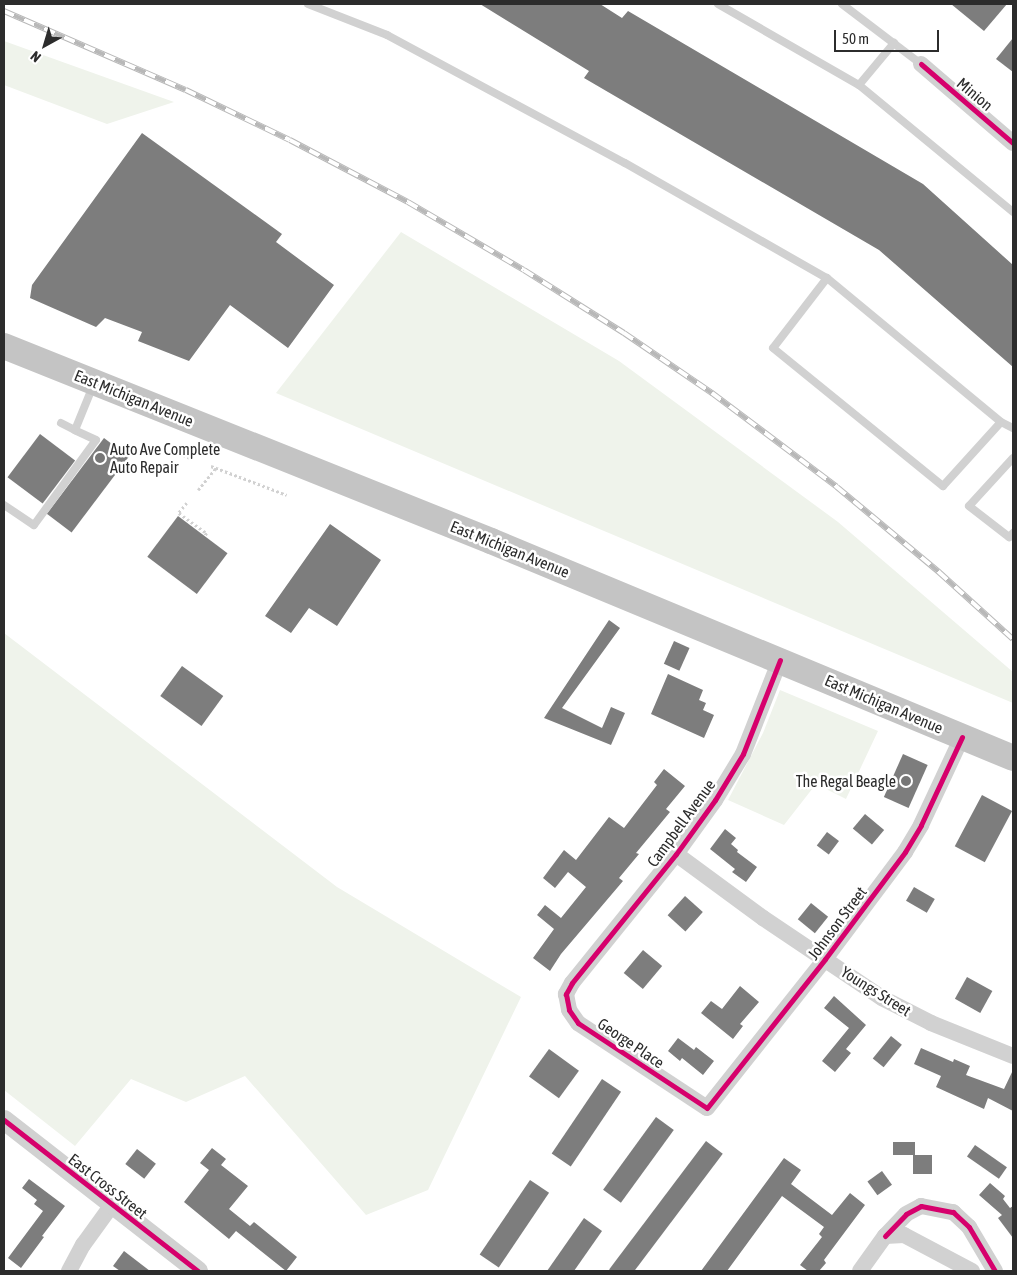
<!DOCTYPE html>
<html>
<head>
<meta charset="utf-8">
<style>
	body { margin:0 }
	#map { position:relative; width:1017px; height:1275px; overflow:hidden; background:#fff; font-family:"Asap Condensed",sans-serif }
	div>[style] { position:absolute }
	[style*='--x'] { left:calc(var(--x)*1px); top:calc(var(--y)*1px); width:calc(var(--w)*1px); rotate:calc(var(--a)*1deg) }
	.green>* { inset:0; background:#eff3eb }
	.building>* { inset:0; background:#7d7d7d; transform-origin:0 0 }
	.path>* { height:2.5px; margin-top:-1.25px; transform-origin:0; background:repeating-linear-gradient(90deg,#d1d1d1 0 2.5px,transparent 0 5px) }
	.service>* { height:8px; margin:-4px; padding:0 4px; transform-origin:4px; border-radius:4px; background:#d1d1d1 }
	.minor>* { height:16px; margin:-8px; padding:0 8px; transform-origin:8px; border-radius:8px; background:#d1d1d1 }
	.tertiary>* { height:20px; margin:-10px; padding:0 10px; transform-origin:10px; border-radius:10px; background:#d1d1d1 }
	.primary>* { height:26px; margin:-13px; padding:0 13px; transform-origin:13px; border-radius:13px; background:#c4c4c4 }
	.rail>* { height:5.5px; margin-top:-2.75px; transform-origin:0; background:repeating-linear-gradient(90deg,#fff 0 11px,#b8b8b8 0 22px); box-sizing:border-box; border-block:1px solid #b8b8b8 }
	.cycleway>* { height:5px; margin:-2.5px; padding:0 2.5px; transform-origin:2.5px; border-radius:2.5px; background:#d6006c }
	.dots>* { width:14px; height:14px; translate:-50% -50%; box-sizing:border-box; border:2px solid #fff; border-radius:50% }
	span { translate:-50% -50%; white-space:nowrap; text-align:center; line-height:1.15; -webkit-text-stroke:5px #fff; paint-order:stroke }
	.street-label { font-size:16px; color:#2c2c2c }
	.poi-label { font-size:16px; color:#2c2c2c }
	.left { translate:0 -50%; text-align:left }
	.right { translate:-100% -50%; text-align:right }
	.frame { position:absolute; inset:0; border:5px solid #2c2c2c; pointer-events:none }
	.north { position:absolute; left:20px; top:20px; width:50px; height:50px; -webkit-text-stroke:4px #fff; paint-order:stroke; rotate:219deg; font-size:14px; font-weight:700; line-height:20px; text-align:center; color:#2c2c2c }
	.north::after { content:''; display:block; margin:auto; width:18px; height:22px; background:#2c2c2c; clip-path:polygon(50% 0,100% 100%,50% 72%,0 100%) }
	.scale { position:absolute; left:834px; top:30px; width:105px; height:22px; box-sizing:border-box; border:2px solid #2c2c2c; border-top:0; padding-left:6px; font-size:15px; line-height:18px; white-space:nowrap; color:#2c2c2c; -webkit-text-stroke:4px #fff; paint-order:stroke }
</style>
</head>
<body>
<div id="map">
	<div class="green">
		<i style="clip-path:polygon(4px 42px,4px 41px,174px 102px,107px 124px,4px 85px)"></i>
		<i style="clip-path:polygon(401px 232px,619px 361px,838px 522px,1013px 672px,1013px 703px,276px 393px)"></i>
		<i style="clip-path:polygon(4px 633px,337px 887px,521px 997px,428px 1190px,366px 1215px,245px 1076px,186px 1102px,131px 1079px,75px 1146px,4px 1090px)"></i>
		<i style="clip-path:polygon(780px 690px,878px 731px,846px 799px,816px 784px,784px 825px,728px 800px,763px 733px)"></i>
	</div>
	<div class="building">
		<i style="clip-path:polygon(480px 4px,600px 4px,622px 18px,628px 11px,923px 184px,1013px 265px,1013px 367px,879px 250px,584px 78px,589px 71px)"></i>
		<i style="clip-path:polygon(951px 4px,1007px 4px,984px 31px)"></i>
		<i style="clip-path:polygon(1013px 38px,1013px 72px,996px 59px)"></i>
		<i style="clip-path:polygon(142px 133px,282px 234px,276px 242px,334px 285px,288px 348px,230px 305px,189px 361px,138px 341px,142px 332px,105px 318px,96px 327px,30px 298px,32px 285px)"></i>
		<i style="left:40px;top:434px;width:44px;height:54px;rotate:37deg"></i>
		<i style="left:104px;top:438px;width:31px;height:95px;rotate:37deg"></i>
		<i style="left:178px;top:516px;width:62px;height:51px;rotate:37deg"></i>
		<i style="clip-path:polygon(330px 524px,381px 560px,337px 626px,309px 608px,291px 633px,265px 616px)"></i>
		<i style="clip-path:polygon(609px 620px,620px 628px,562px 708px,602px 728px,611px 707px,625px 713px,611px 745px,544px 718px)"></i>
		<i style="left:674px;top:641px;width:17px;height:25px;rotate:24deg"></i>
		<i style="left:182px;top:666px;width:51px;height:37px;rotate:36deg"></i>
		<i style="clip-path:polygon(668px 674px,703px 690px,699px 700px,706px 703px,703px 710px,714px 715px,704px 738px,651px 714px)"></i>
		<i style="left:903px;top:754px;width:27px;height:47px;rotate:24deg"></i>
		<i style="clip-path:polygon(664px 769px,685px 786px,666px 809px,670px 812px,636px 853px,639px 854px,619px 878px,623px 881px,561px 954px,550px 971px,533px 958px,554px 929px,537px 915px,545px 905px,561px 918px,586px 887px,568px 872px,555px 888px,543px 878px,564px 850px,576px 860px,609px 817px,624px 828px,657px 785px,654px 782px)"></i>
		<i style="left:982px;top:795px;width:34px;height:58px;rotate:28deg"></i>
		<i style="left:865px;top:814px;width:25px;height:19px;rotate:40deg"></i>
		<i style="clip-path:polygon(725px 829px,736px 838px,731px 844px,738px 850px,737px 852px,757px 867px,746px 882px,732px 872px,735px 869px,710px 849px)"></i>
		<i style="left:827px;top:832px;width:15px;height:17px;rotate:37deg"></i>
		<i style="left:914px;top:887px;width:24px;height:16px;rotate:30deg"></i>
		<i style="left:685px;top:896px;width:24px;height:26px;rotate:42deg"></i>
		<i style="left:811px;top:903px;width:22px;height:21px;rotate:39deg"></i>
		<i style="left:643px;top:950px;width:25px;height:30px;rotate:40deg"></i>
		<i style="left:967px;top:977px;width:29px;height:25px;rotate:29deg"></i>
		<i style="clip-path:polygon(740px 986px,759px 1002px,740px 1024px,743px 1026px,733px 1039px,701px 1013px,711px 1001px,722px 1009px)"></i>
		<i style="clip-path:polygon(834px 996px,866px 1025px,846px 1049px,851px 1053px,835px 1072px,822px 1061px,849px 1028px,824px 1008px)"></i>
		<i style="left:891px;top:1036px;width:14px;height:29px;rotate:39deg"></i>
		<i style="clip-path:polygon(678px 1038px,694px 1050px,696px 1047px,714px 1061px,703px 1075px,682px 1058px,680px 1061px,668px 1051px)"></i>
		<i style="clip-path:polygon(921px 1048px,953px 1062px,954px 1059px,970px 1066px,966px 1075px,1004px 1089px,1013px 1070px,1013px 1111px,988px 1098px,984px 1109px,936px 1087px,941px 1076px,914px 1064px)"></i>
		<i style="left:549px;top:1049px;width:37px;height:34px;rotate:36deg"></i>
		<i style="left:602px;top:1079px;width:23px;height:90px;rotate:34deg"></i>
		<i style="left:656px;top:1117px;width:22px;height:90px;rotate:36deg"></i>
		<i style="left:706px;top:1141px;width:21px;height:161px;rotate:37deg"></i>
		<i style="left:893px;top:1142px;width:22px;height:13px"></i>
		<i style="left:975px;top:1145px;width:39px;height:14px;rotate:35deg"></i>
		<i style="clip-path:polygon(212px 1148px,226px 1159px,221px 1165px,248px 1186px,229px 1209px,250px 1226px,254px 1222px,297px 1257px,286px 1271px,236px 1231px,229px 1239px,184px 1202px,209px 1170px,200px 1163px)"></i>
		<i style="left:137px;top:1149px;width:24px;height:19px;rotate:38deg"></i>
		<i style="left:913px;top:1155px;width:19px;height:19px"></i>
		<i style="clip-path:polygon(784px 1158px,801px 1170px,791px 1184px,832px 1215px,850px 1193px,865px 1205px,824px 1260px,826px 1263px,819px 1271px,808px 1271px,800px 1265px,822px 1237px,819px 1234px,824px 1227px,782px 1196px,727px 1271px,701px 1271px)"></i>
		<i style="left:882px;top:1171px;width:17px;height:18px;rotate:54deg"></i>
		<i style="clip-path:polygon(29px 1179px,65px 1206px,42px 1236px,44px 1237px,21px 1268px,8px 1258px,43px 1211px,34px 1204px,37px 1200px,22px 1188px)"></i>
		<i style="left:530px;top:1180px;width:23px;height:90px;rotate:34deg"></i>
		<i style="clip-path:polygon(990px 1183px,1005px 1196px,1003px 1199px,1010px 1208px,1013px 1206px,1013px 1238px,998px 1218px,1002px 1215px,979px 1195px)"></i>
		<i style="clip-path:polygon(584px 1218px,602px 1231px,574px 1271px,547px 1271px)"></i>
		<i style="clip-path:polygon(124px 1251px,150px 1271px,120px 1271px,113px 1266px)"></i>
	</div>
	<div class="path">
		<i style="--x:183;--y:455;--w:8;--a:23"></i>
		<i style="--x:211;--y:466;--w:81;--a:20.9"></i>
		<i style="--x:198;--y:490;--w:28;--a:-51"></i>
		<i style="--x:187;--y:503;--w:13;--a:129"></i>
		<i style="--x:179;--y:513;--w:34;--a:36"></i>
		<i style="--x:207;--y:533;--w:4;--a:124"></i>
	</div>
	<div class="service">
		<i style="--x:308;--y:4;--w:85;--a:21.4"></i>
		<i style="--x:387;--y:35;--w:270;--a:28.3"></i>
		<i style="--x:625;--y:163;--w:232;--a:29.7"></i>
		<i style="--x:827;--y:278;--w:226;--a:39.6"></i>
		<i style="--x:1001;--y:422;--w:13;--a:27"></i>
		<i style="--x:718;--y:4;--w:163;--a:29.9"></i>
		<i style="--x:859;--y:85;--w:200;--a:39.5"></i>
		<i style="--x:842;--y:4;--w:99;--a:37.2"></i>
		<i style="--x:859;--y:85;--w:55;--a:-50.2"></i>
		<i style="--x:827;--y:278;--w:88;--a:127.6"></i>
		<i style="--x:773;--y:348;--w:219;--a:39.1"></i>
		<i style="--x:943;--y:486;--w:86;--a:-47.8"></i>
		<i style="--x:61;--y:423;--w:16;--a:27"></i>
		<i style="--x:1013;--y:458;--w:65;--a:132.5"></i>
		<i style="--x:969;--y:506;--w:51;--a:37.8"></i>
		<i style="--x:1009;--y:537;--w:6;--a:-45"></i>
		<i style="--x:4;--y:505;--w:36;--a:34"></i>
		<i style="--x:34;--y:525;--w:105;--a:-53.9"></i>
		<i style="--x:96;--y:440;--w:23;--a:-155"></i>
		<i style="--x:75;--y:430;--w:48;--a:-67.8"></i>
	</div>
	<div class="minor">
		<i style="--x:921;--y:64;--w:121;--a:40.7"></i>
		<i style="--x:780;--y:660;--w:101;--a:111.5"></i>
		<i style="--x:743;--y:754;--w:54;--a:121.3"></i>
		<i style="--x:715;--y:800;--w:67;--a:125.8"></i>
		<i style="--x:676;--y:854;--w:166;--a:128.9"></i>
		<i style="--x:572;--y:983;--w:13;--a:119"></i>
		<i style="--x:566;--y:994;--w:16;--a:79"></i>
		<i style="--x:569;--y:1010;--w:16;--a:55"></i>
		<i style="--x:578;--y:1023;--w:154;--a:33.4"></i>
		<i style="--x:707;--y:1108;--w:190;--a:-51.6"></i>
		<i style="--x:825;--y:959;--w:134;--a:-53.2"></i>
		<i style="--x:905;--y:852;--w:31;--a:-59"></i>
		<i style="--x:921;--y:825;--w:97;--a:-65"></i>
		<i style="--x:676;--y:854;--w:108;--a:36.3"></i>
		<i style="--x:763;--y:918;--w:143;--a:33.9"></i>
		<i style="--x:882;--y:998;--w:55;--a:27"></i>
		<i style="--x:931;--y:1023;--w:88;--a:21.9"></i>
		<i style="--x:885;--y:1236;--w:30;--a:-46"></i>
		<i style="--x:906;--y:1214;--w:17;--a:-28"></i>
		<i style="--x:921;--y:1206;--w:33;--a:11"></i>
		<i style="--x:953;--y:1212;--w:22;--a:43"></i>
		<i style="--x:969;--y:1227;--w:51;--a:59.4"></i>
		<i style="--x:69;--y:1271;--w:30;--a:-62"></i>
		<i style="--x:83;--y:1245;--w:49;--a:-54.1"></i>
		<i style="--x:860;--y:1271;--w:43;--a:-54.5"></i>
		<i style="--x:885;--y:1236;--w:19;--a:-3"></i>
		<i style="--x:904;--y:1235;--w:77;--a:27.9"></i>
	</div>
	<div class="tertiary">
		<i style="--x:4;--y:1120;--w:246;--a:37.9"></i>
	</div>
	<div class="primary">
		<i style="--x:4;--y:346;--w:525;--a:21.82"></i>
		<i style="--x:491;--y:541;--w:565;--a:22.57"></i>
	</div>
	<div class="rail">
		<i style="--x:4;--y:11;--w:198;--a:23.5"></i>
		<i style="--x:186;--y:90;--w:115;--a:25.7"></i>
		<i style="--x:290;--y:140;--w:133;--a:27.7"></i>
		<i style="--x:408;--y:202;--w:134;--a:30.4"></i>
		<i style="--x:524;--y:270;--w:118;--a:32.2"></i>
		<i style="--x:624;--y:333;--w:107;--a:34.3"></i>
		<i style="--x:712;--y:393;--w:156;--a:36.9"></i>
		<i style="--x:837;--y:487;--w:133;--a:39.8"></i>
		<i style="--x:939;--y:572;--w:100;--a:42.2"></i>
	</div>
	<div class="cycleway">
		<i style="--x:921;--y:64;--w:121;--a:40.7"></i>
		<i style="--x:780;--y:660;--w:101;--a:111.5"></i>
		<i style="--x:743;--y:754;--w:54;--a:121.3"></i>
		<i style="--x:715;--y:800;--w:67;--a:125.8"></i>
		<i style="--x:676;--y:854;--w:166;--a:128.9"></i>
		<i style="--x:572;--y:983;--w:13;--a:119"></i>
		<i style="--x:566;--y:994;--w:16;--a:79"></i>
		<i style="--x:569;--y:1010;--w:16;--a:55"></i>
		<i style="--x:578;--y:1023;--w:154;--a:33.4"></i>
		<i style="--x:707;--y:1108;--w:190;--a:-51.6"></i>
		<i style="--x:825;--y:959;--w:134;--a:-53.2"></i>
		<i style="--x:905;--y:852;--w:31;--a:-59"></i>
		<i style="--x:921;--y:825;--w:97;--a:-65"></i>
		<i style="--x:4;--y:1120;--w:246;--a:37.9"></i>
		<i style="--x:885;--y:1236;--w:30;--a:-46"></i>
		<i style="--x:906;--y:1214;--w:17;--a:-28"></i>
		<i style="--x:921;--y:1206;--w:33;--a:11"></i>
		<i style="--x:953;--y:1212;--w:22;--a:43"></i>
		<i style="--x:969;--y:1227;--w:51;--a:59.4"></i>
	</div>
	<div class="dots">
		<i style="left:100px;top:458px;background:#767676"></i>
		<i style="left:906px;top:781px;background:#767676"></i>
	</div>
	<div class="street-label">
		<span style="left:975px;top:94px;rotate:40deg">Minion</span>
		<span style="left:134px;top:398px;rotate:22deg">East Michigan Avenue</span>
		<span style="left:510px;top:549px;rotate:22deg">East Michigan Avenue</span>
		<span style="left:884px;top:704px;rotate:23deg">East Michigan Avenue</span>
		<span style="left:681px;top:823px;rotate:-54deg">Campbell Avenue</span>
		<span style="left:837px;top:923px;rotate:-53deg">Johnson Street</span>
		<span style="left:876px;top:991px;rotate:32deg">Youngs Street</span>
		<span style="left:631px;top:1043px;rotate:34deg">George Place</span>
		<span style="left:108px;top:1186px;rotate:38deg">East Cross Street</span>
	</div>
	<div class="poi-label">
		<span class="left" style="left:110px;top:458px">Auto Ave Complete<br>Auto Repair</span>
		<span class="right" style="left:896px;top:781px">The Regal Beagle</span>
	</div>
	<div class="frame"></div>
	<div class="north">N</div>
	<div class="scale">50 m</div>
</div>
</body>
</html>
